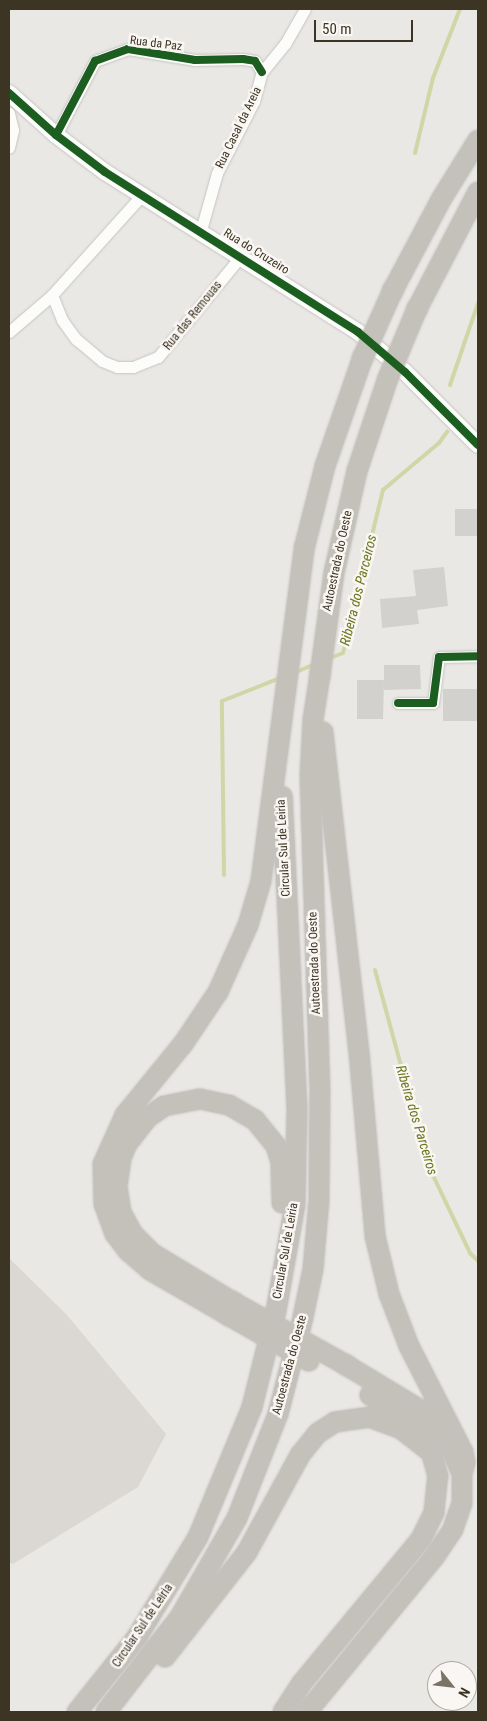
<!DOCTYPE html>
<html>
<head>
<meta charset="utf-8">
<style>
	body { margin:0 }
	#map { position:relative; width:487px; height:1721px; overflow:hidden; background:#eae8e5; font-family:"Roboto Condensed",sans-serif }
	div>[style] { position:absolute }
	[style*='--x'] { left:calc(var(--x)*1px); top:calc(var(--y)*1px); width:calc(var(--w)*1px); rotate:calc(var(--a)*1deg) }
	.built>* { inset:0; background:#dbd8d3 }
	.stream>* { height:4px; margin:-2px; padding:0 2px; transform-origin:2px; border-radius:2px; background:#d1d6a7 }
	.building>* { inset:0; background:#d3d1ce; transform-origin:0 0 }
	.roads { filter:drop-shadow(0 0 1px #c6c4c1) drop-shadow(0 0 1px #c6c4c1) }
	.street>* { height:11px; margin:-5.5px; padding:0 5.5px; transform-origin:5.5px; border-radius:5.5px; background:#fcfcfb }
	.secondary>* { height:16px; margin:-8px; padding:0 8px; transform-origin:8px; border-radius:8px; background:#fcfcfb }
	.highway>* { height:20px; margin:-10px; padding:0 10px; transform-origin:10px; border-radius:10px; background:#c3c1ba }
	.bridges { filter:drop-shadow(0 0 1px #c6c3bd) drop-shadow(0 0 1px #c6c3bd) }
	.highway-bridge>* { height:20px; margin:-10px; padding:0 10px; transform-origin:10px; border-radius:10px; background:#c3c1ba }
	.cycleway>* { height:8px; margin:-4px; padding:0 4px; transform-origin:4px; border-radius:4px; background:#1b5e20 }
	span { translate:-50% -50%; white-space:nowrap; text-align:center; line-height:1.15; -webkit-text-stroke:5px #f9f6f3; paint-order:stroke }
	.street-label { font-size:12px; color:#3d3523 }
	.water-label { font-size:14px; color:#6a771f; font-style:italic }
	.frame { position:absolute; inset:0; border:10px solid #3d3523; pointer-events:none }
	.north { position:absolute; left:427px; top:1661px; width:50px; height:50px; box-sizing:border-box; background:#f9f6f3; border:1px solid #aea9a0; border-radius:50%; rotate:119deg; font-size:14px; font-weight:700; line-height:20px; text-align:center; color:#3d3523 }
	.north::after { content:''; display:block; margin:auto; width:18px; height:22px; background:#7a7467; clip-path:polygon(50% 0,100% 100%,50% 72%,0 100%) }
	.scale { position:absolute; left:314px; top:20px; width:99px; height:22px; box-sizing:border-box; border:2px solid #3d3523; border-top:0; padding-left:6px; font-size:15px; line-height:18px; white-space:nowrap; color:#3d3523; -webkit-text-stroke:4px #f9f6f3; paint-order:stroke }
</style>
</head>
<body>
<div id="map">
	<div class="built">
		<i style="clip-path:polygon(9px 1258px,67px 1315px,166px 1434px,138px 1487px,13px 1564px,9px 1563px)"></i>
	</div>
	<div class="stream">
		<i style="--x:415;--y:153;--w:77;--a:-76.5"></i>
		<i style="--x:433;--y:78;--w:74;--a:-68.6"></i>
		<i style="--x:450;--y:385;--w:87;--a:-71.1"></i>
		<i style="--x:328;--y:659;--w:16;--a:-22"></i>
		<i style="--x:343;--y:653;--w:168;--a:-76.2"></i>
		<i style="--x:383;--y:490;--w:73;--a:-40"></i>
		<i style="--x:439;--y:443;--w:14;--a:-54"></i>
		<i style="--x:296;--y:672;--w:21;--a:-23"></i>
		<i style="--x:224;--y:875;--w:174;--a:-90.7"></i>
		<i style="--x:222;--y:701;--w:62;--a:-21.6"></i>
		<i style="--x:375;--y:970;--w:202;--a:74.8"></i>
		<i style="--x:428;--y:1165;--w:98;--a:64.5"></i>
		<i style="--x:470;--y:1253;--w:11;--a:45"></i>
	</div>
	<div class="building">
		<i style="left:478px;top:509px;width:27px;height:23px;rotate:90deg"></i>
		<i style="clip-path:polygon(444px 567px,448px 606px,417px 610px,419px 624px,382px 628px,380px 599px,416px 596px,413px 570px)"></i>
		<i style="clip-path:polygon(384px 665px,420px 665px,421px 689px,384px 690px,384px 681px,383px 719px,357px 719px,357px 680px,384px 680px)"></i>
		<i style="left:478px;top:689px;width:32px;height:35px;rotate:90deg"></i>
	</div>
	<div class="roads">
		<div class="street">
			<i style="--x:9;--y:113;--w:17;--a:77"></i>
			<i style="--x:13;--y:130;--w:18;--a:103"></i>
			<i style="--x:56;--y:135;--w:84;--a:-62.2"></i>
			<i style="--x:95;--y:61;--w:35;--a:-20"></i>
			<i style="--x:128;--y:49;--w:68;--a:9.3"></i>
			<i style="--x:195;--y:60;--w:48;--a:-1.2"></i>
			<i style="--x:243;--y:59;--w:12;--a:9"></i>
			<i style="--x:255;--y:61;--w:13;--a:58"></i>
			<i style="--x:142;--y:195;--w:135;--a:132"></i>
			<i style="--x:52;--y:295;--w:27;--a:68"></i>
			<i style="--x:62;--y:320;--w:24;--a:54"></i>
			<i style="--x:76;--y:339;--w:34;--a:40"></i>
			<i style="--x:102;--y:361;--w:16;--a:22"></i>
			<i style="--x:117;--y:367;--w:16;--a:0"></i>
			<i style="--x:133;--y:367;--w:27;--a:-22"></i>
			<i style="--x:158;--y:357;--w:131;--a:-50.6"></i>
			<i style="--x:201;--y:230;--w:59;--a:-74.3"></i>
			<i style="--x:217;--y:173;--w:81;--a:-62.8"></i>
			<i style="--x:254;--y:101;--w:30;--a:-75"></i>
			<i style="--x:262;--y:72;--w:36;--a:-51"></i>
			<i style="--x:285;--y:44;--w:40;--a:-60.3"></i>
			<i style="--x:9;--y:332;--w:57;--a:-40.7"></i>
			<i style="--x:398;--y:703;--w:35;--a:0"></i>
			<i style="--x:433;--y:703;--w:46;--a:-82.6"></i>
			<i style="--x:439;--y:657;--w:39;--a:-1"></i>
		</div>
		<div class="secondary">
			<i style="--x:9;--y:93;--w:63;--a:41.8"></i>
			<i style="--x:56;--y:135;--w:61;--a:37.1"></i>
			<i style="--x:105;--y:172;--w:299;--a:32.3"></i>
			<i style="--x:358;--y:332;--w:62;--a:40.4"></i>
			<i style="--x:405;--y:372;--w:103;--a:45"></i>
		</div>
		<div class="highway">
			<i style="--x:393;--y:290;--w:104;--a:-62"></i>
			<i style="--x:442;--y:198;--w:68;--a:-58.2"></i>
			<i style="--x:417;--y:309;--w:132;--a:-62.5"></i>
			<i style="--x:323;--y:732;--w:322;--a:83.6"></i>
			<i style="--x:359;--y:1052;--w:185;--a:85"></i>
			<i style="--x:375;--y:1236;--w:60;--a:76.4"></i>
			<i style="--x:389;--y:1294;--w:56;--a:69"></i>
			<i style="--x:409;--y:1346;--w:119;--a:63"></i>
			<i style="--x:463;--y:1452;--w:10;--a:79"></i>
			<i style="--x:465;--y:1462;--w:12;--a:104"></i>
			<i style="--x:233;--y:1302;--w:93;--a:-149"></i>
			<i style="--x:153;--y:1254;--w:28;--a:-135"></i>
			<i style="--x:133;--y:1234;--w:25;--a:-119"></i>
			<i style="--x:121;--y:1212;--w:25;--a:-99"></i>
			<i style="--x:117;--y:1187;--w:29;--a:-82"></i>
			<i style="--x:121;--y:1158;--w:15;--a:-67"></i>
			<i style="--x:127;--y:1144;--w:33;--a:-52"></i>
			<i style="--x:147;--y:1118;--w:21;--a:-35"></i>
			<i style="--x:164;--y:1106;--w:37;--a:-11"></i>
			<i style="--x:200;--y:1099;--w:30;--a:12"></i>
			<i style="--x:229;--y:1105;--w:30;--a:30"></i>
			<i style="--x:255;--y:1120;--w:33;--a:51"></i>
			<i style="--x:276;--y:1146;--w:17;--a:73"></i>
			<i style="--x:281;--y:1162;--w:41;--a:88.6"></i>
			<i style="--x:228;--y:1315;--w:90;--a:-150"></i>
			<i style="--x:150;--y:1270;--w:29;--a:-139"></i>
			<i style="--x:128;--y:1251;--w:21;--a:-127"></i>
			<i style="--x:115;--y:1234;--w:32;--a:-110"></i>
			<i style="--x:104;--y:1204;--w:40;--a:-91.4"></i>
			<i style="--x:103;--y:1164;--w:54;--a:-65.8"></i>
			<i style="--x:125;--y:1115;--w:92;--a:-50.8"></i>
			<i style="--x:183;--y:1044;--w:63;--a:-56.1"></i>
			<i style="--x:218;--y:992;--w:73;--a:-65.9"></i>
			<i style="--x:248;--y:925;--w:46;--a:-73.5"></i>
			<i style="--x:261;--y:881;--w:335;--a:-82.6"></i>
			<i style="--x:304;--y:549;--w:86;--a:-75.8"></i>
			<i style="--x:325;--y:466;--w:115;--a:-70.8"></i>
			<i style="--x:165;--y:1657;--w:133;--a:-52"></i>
			<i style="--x:247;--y:1552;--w:111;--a:-61.3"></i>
			<i style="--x:300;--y:1455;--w:28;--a:-51"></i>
			<i style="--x:318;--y:1433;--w:20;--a:-33"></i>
			<i style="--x:335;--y:1422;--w:34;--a:-8"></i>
			<i style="--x:369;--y:1417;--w:33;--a:20"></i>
			<i style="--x:400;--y:1428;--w:39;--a:38"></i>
			<i style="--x:77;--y:1712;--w:96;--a:-51.3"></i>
			<i style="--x:137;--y:1637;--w:117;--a:-58.6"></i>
			<i style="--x:198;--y:1537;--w:141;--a:-67.4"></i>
			<i style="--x:252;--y:1407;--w:99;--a:-76"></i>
			<i style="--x:276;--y:1311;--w:109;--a:-79.9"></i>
			<i style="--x:295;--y:1204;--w:95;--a:-88.8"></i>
			<i style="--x:297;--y:1109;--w:313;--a:-92.7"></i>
			<i style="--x:106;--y:1712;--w:120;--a:-52.1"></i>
			<i style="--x:180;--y:1617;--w:114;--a:-60.1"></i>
			<i style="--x:237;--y:1518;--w:112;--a:-68.5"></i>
			<i style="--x:278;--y:1414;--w:100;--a:-75.5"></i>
			<i style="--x:303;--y:1317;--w:49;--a:-78.2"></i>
			<i style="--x:313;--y:1269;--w:69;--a:-85"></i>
			<i style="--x:319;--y:1200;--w:108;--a:-89.5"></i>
			<i style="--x:320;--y:1092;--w:316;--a:-91.8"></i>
			<i style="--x:310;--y:776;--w:56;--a:-86.9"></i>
			<i style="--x:313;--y:720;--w:46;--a:-81.2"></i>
			<i style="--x:283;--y:1712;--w:33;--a:-57"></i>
			<i style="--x:301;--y:1684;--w:188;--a:-50.4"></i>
			<i style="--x:421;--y:1539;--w:30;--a:-64"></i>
			<i style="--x:434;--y:1512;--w:36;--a:-84"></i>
			<i style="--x:438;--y:1476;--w:40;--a:-106"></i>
			<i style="--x:427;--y:1438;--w:26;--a:-133"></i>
			<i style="--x:409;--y:1419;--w:46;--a:-148.4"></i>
			<i style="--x:307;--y:1712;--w:202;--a:-50.6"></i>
			<i style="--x:435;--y:1556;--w:32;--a:-56"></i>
			<i style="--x:453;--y:1529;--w:28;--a:-71"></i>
			<i style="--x:462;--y:1503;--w:29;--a:-90"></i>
			<i style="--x:462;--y:1474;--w:44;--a:-112.5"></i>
			<i style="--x:445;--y:1433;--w:35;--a:-137"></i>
			<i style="--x:419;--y:1409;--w:85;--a:-148.9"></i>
		</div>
	</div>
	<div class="bridges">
		<div class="highway-bridge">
			<i style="--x:363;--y:357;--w:73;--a:-65.9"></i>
			<i style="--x:320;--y:675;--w:103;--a:-82.2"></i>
			<i style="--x:334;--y:573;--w:105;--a:-77.3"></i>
			<i style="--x:357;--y:471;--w:98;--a:-71.6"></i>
			<i style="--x:388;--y:378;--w:75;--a:-67.2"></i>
			<i style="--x:233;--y:1302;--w:129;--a:29.1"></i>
			<i style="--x:228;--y:1315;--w:93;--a:29.6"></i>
		</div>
	</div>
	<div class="cycleway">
		<i style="--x:9;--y:93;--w:63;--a:41.8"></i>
		<i style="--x:56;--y:135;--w:61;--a:37.1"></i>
		<i style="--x:105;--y:172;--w:299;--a:32.3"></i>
		<i style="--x:358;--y:332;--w:62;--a:40.4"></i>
		<i style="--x:405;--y:372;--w:103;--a:45"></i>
		<i style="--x:56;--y:135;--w:84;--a:-62.2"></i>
		<i style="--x:95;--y:61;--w:35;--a:-20"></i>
		<i style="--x:128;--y:49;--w:68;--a:9.3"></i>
		<i style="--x:195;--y:60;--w:48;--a:-1.2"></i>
		<i style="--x:243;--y:59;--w:12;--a:9"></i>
		<i style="--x:255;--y:61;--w:13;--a:58"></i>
		<i style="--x:398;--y:703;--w:35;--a:0"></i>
		<i style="--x:433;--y:703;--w:46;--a:-82.6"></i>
		<i style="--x:439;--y:657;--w:39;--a:-1"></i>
	</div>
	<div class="street-label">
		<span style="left:156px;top:44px;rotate:7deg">Rua da Paz</span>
		<span style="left:239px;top:128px;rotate:-64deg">Rua Casal da Areia</span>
		<span style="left:256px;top:252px;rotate:32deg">Rua do Cruzeiro</span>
		<span style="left:193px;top:316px;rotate:-51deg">Rua das Remouas</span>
		<span style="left:338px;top:561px;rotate:-78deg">Autoestrada do Oeste</span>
		<span style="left:284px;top:848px;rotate:-93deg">Circular Sul de Leiria</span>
		<span style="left:315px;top:963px;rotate:-92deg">Autoestrada do Oeste</span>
		<span style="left:286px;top:1251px;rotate:-80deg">Circular Sul de Leiria</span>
		<span style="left:290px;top:1365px;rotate:-75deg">Autoestrada do Oeste</span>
		<span style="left:143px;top:1626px;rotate:-56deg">Circular Sul de Leiria</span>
	</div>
	<div class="water-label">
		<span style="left:358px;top:590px;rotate:-76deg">Ribeira dos Parceiros</span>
		<span style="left:417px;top:1120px;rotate:73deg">Ribeira dos Parceiros</span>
	</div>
	<div class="frame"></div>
	<div class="north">N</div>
	<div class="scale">50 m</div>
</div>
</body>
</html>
